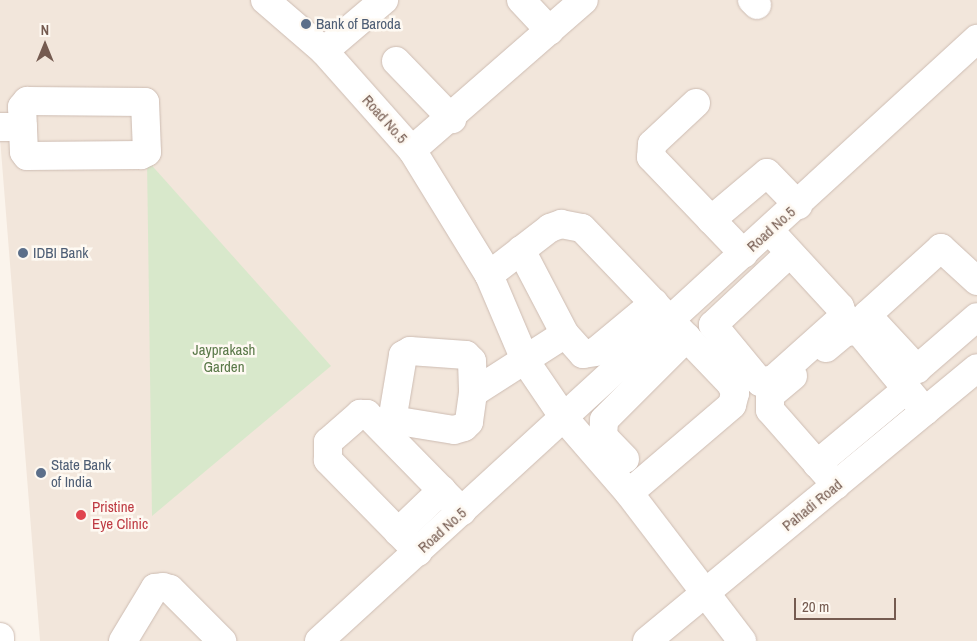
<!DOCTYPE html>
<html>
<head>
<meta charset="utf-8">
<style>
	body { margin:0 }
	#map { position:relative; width:977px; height:641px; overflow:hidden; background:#fbf4ec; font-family:"Archivo Narrow",sans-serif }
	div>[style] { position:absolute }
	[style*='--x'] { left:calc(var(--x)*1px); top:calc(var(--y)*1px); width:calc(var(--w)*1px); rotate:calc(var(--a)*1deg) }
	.residential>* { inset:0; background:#f2e6db }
	.green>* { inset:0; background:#d8e8cb }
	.roads { filter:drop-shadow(0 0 1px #cdbcb2) drop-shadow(0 0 1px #cdbcb2) }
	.minor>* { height:28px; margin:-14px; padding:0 14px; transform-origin:14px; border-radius:14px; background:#fff }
	.dots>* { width:14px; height:14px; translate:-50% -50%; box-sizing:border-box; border:2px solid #fef9f2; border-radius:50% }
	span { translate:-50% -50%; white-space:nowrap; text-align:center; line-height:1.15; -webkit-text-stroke:5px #fef9f2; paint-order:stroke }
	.service-label { font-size:15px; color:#4e5e75 }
	.left { translate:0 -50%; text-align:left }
	.street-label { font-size:15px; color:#755b50 }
	.park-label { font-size:15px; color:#5a7949 }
	.health-label { font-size:15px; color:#be3a42 }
	.north { position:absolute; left:20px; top:20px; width:50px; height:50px; -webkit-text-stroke:4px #fef9f2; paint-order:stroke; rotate:0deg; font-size:14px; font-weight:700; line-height:20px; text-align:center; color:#755b50 }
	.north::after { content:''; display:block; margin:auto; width:18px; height:22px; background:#755b50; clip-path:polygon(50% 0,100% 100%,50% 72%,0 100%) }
	.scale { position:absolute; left:794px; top:598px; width:102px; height:22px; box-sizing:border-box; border:2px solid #755b50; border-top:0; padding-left:6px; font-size:15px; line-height:18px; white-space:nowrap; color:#755b50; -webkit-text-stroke:4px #fef9f2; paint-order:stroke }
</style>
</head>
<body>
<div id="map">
	<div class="residential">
		<i style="clip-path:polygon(0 0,977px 0,977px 641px,40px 641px,0 138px)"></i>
	</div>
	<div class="green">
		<i style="clip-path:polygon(147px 160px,331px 366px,152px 516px)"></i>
	</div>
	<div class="roads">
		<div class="minor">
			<i style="--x:265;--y:0;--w:78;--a:40.8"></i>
			<i style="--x:324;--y:51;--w:132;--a:48.4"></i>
			<i style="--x:412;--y:150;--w:147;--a:58.4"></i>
			<i style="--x:489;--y:275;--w:95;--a:67"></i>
			<i style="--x:526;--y:362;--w:68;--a:55.8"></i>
			<i style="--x:564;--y:418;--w:99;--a:49.1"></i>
			<i style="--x:629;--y:493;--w:186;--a:52.6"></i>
			<i style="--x:521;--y:0;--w:42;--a:46.9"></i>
			<i style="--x:752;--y:0;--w:7;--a:45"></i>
			<i style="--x:324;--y:51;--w:79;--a:-40.4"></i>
			<i style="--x:396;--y:61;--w:81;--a:46"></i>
			<i style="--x:27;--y:101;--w:118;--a:0.5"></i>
			<i style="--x:145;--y:102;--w:50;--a:87.7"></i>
			<i style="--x:147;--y:152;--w:7;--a:153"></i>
			<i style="--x:141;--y:155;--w:114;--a:179.5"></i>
			<i style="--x:27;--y:156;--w:5;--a:-127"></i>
			<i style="--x:24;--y:152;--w:45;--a:-92.5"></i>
			<i style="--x:22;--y:107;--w:8;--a:-50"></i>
			<i style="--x:696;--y:103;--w:60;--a:137"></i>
			<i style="--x:652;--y:144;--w:13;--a:94"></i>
			<i style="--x:651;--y:157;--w:134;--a:46.2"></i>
			<i style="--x:0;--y:127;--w:23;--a:0"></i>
			<i style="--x:412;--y:150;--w:228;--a:-41.1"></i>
			<i style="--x:711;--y:220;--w:73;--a:-40"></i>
			<i style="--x:767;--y:173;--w:45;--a:45.9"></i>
			<i style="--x:770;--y:231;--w:103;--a:47.4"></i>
			<i style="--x:840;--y:307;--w:6;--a:72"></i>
			<i style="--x:842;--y:313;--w:6;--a:99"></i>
			<i style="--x:841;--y:319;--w:90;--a:138.2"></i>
			<i style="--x:774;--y:379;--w:14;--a:168"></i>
			<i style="--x:760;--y:382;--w:74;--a:-129.5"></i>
			<i style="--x:713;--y:325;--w:105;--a:-43.1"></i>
			<i style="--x:521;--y:250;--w:95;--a:62.4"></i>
			<i style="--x:565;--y:334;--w:27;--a:48"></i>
			<i style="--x:583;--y:354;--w:12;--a:-9"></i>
			<i style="--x:595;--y:352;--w:77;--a:-39.7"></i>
			<i style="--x:489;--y:275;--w:77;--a:-37.6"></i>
			<i style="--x:550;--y:228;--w:12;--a:-20"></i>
			<i style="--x:561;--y:224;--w:21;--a:11"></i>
			<i style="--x:582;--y:228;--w:216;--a:46.3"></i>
			<i style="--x:731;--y:384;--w:10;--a:66"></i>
			<i style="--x:735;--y:393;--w:12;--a:104"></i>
			<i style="--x:732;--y:405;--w:135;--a:139.5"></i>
			<i style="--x:977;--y:281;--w:49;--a:-137.5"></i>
			<i style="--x:941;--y:248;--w:100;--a:137.8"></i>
			<i style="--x:867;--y:315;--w:74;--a:47.2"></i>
			<i style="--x:917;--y:369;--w:79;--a:-40.9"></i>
			<i style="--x:826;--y:348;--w:25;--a:-40"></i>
			<i style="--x:845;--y:332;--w:14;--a:-4"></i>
			<i style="--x:859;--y:331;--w:104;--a:50.5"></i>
			<i style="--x:410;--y:351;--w:56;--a:4.1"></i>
			<i style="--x:466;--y:355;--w:8;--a:45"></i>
			<i style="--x:472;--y:361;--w:32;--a:88"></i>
			<i style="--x:473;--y:393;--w:29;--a:98"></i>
			<i style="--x:469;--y:422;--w:7;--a:135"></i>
			<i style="--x:464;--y:427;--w:10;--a:163"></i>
			<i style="--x:454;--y:430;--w:56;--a:-170.7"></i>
			<i style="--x:399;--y:421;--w:8;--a:-135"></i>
			<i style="--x:393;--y:415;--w:61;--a:-80.5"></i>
			<i style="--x:403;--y:355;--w:8;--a:-30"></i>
			<i style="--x:793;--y:376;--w:30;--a:140"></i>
			<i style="--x:770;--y:395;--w:15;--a:90"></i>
			<i style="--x:770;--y:410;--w:100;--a:48.7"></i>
			<i style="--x:473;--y:393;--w:109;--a:-32.7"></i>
			<i style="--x:625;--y:459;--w:32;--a:-134"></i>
			<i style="--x:603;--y:436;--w:16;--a:-86"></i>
			<i style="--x:604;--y:420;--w:117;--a:-45"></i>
			<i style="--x:817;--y:464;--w:117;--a:-39.8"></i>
			<i style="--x:398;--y:532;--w:61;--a:-43.7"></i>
			<i style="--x:418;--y:552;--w:129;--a:-134.4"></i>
			<i style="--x:328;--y:460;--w:18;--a:-90"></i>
			<i style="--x:328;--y:442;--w:43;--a:-41.2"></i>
			<i style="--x:360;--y:414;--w:7;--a:0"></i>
			<i style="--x:367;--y:414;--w:136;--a:45.6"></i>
			<i style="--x:0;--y:637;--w:4;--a:90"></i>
			<i style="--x:123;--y:641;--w:62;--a:-58.9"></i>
			<i style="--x:155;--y:588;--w:8;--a:-7"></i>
			<i style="--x:163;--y:587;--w:7;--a:16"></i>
			<i style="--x:170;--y:589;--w:74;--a:45"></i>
			<i style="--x:319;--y:641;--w:892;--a:-42.46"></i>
			<i style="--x:647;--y:641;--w:428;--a:-39.6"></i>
		</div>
	</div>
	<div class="dots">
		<i style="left:306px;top:24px;background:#5c6f8a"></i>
		<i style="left:23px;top:253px;background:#5c6f8a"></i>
		<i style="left:41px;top:473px;background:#5c6f8a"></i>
		<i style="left:81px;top:515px;background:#e0444e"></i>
	</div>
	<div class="service-label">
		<span class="left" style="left:316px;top:24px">Bank of Baroda</span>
		<span class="left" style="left:33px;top:253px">IDBI Bank</span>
		<span class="left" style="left:51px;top:473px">State Bank<br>of India</span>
	</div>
	<div class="street-label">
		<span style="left:385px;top:119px;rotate:48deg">Road No.5</span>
		<span style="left:771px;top:229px;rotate:-42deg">Road No.5</span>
		<span style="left:812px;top:505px;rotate:-39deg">Pahadi Road</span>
		<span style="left:442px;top:530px;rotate:-42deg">Road No.5</span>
	</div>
	<div class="park-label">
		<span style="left:224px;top:358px">Jayprakash<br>Garden</span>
	</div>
	<div class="health-label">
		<span class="left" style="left:92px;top:515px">Pristine<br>Eye Clinic</span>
	</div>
	<div class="north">N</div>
	<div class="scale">20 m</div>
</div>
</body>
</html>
